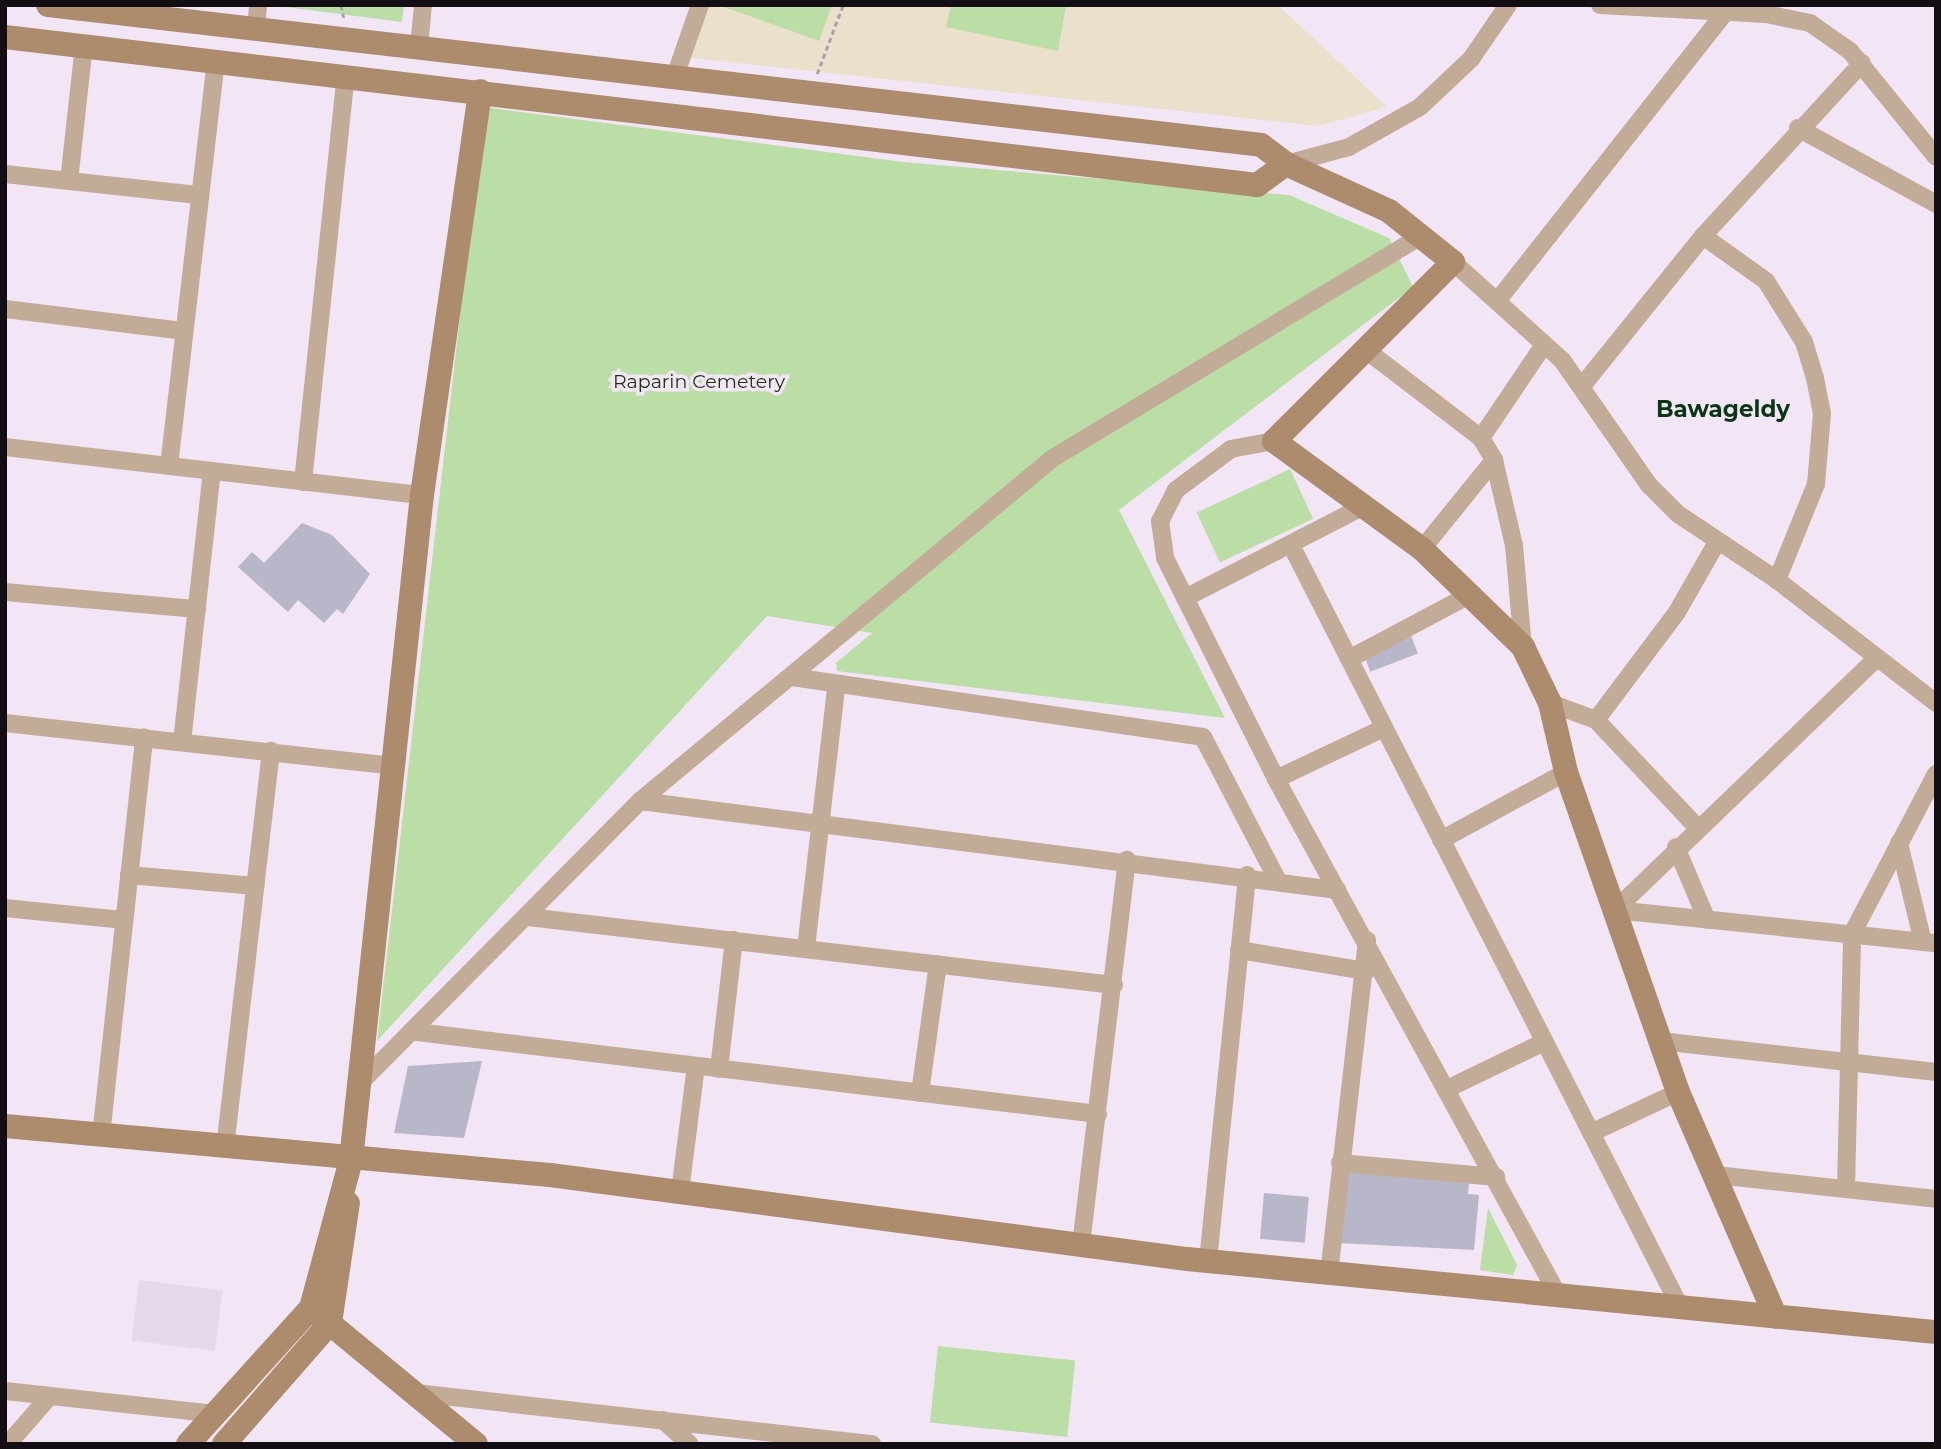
<!DOCTYPE html>
<html>
<head>
<meta charset="utf-8">
<style>
	body { margin:0 }
	#map { position:relative; width:1941px; height:1449px; overflow:hidden; background:#f2e6f6; font-family:Montserrat,sans-serif }
	div>[style] { position:absolute }
	[style*='--x'] { left:calc(var(--x)*1px); top:calc(var(--y)*1px); width:calc(var(--w)*1px); rotate:calc(var(--a)*1deg) }
	.industrial>* { inset:0; background:#e3d8ec; transform-origin:0 0 }
	.education>* { inset:0; background:#eae0cb }
	.green>* { inset:0; background:#badea5; transform-origin:0 0 }
	.building>* { inset:0; background:#b7b7c9; transform-origin:0 0 }
	.path>* { height:2.5px; margin-top:-1.25px; transform-origin:0; background:repeating-linear-gradient(90deg,#a9a0ac 0 5px,transparent 0 8.5px) }
	.street>* { height:18px; margin:-9px; padding:0 9px; transform-origin:9px; border-radius:9px; background:#c2ac97 }
	.secondary>* { height:24px; margin:-12px; padding:0 12px; transform-origin:12px; border-radius:12px; background:#ad8c6e }
	span { translate:-50% -50%; white-space:nowrap; text-align:center; line-height:1.15; -webkit-text-stroke:7px #f2e6f6; paint-order:stroke }
	.park-label { font-size:19px; color:#1d330b }
	.quarter-label { font-size:23px; color:#083711; font-weight:700 }
	.frame { position:absolute; inset:0; border:7px solid #120e13; pointer-events:none }
</style>
</head>
<body>
<div id="map">
	<div class="industrial">
		<i style="left:139px;top:1280px;width:84px;height:61px;rotate:7deg"></i>
	</div>
	<div class="education">
		<i style="clip-path:polygon(709px 5px,1278px 5px,1387px 107px,1318px 126px,691px 58px)"></i>
	</div>
	<div class="green">
		<i style="clip-path:polygon(270px 5px,404px 5px,402px 22px)"></i>
		<i style="clip-path:polygon(719px 5px,832px 5px,819px 41px)"></i>
		<i style="clip-path:polygon(951px 5px,1066px 5px,1058px 51px,946px 27px)"></i>
		<i style="clip-path:polygon(484px 107px,903px 162px,1289px 195px,1389px 238px,1413px 287px,1119px 510px,1225px 718px,837px 671px,836px 663px,872px 633px,767px 616px,377px 1041px)"></i>
		<i style="left:1290px;top:469px;width:55px;height:103px;rotate:65deg"></i>
		<i style="clip-path:polygon(1488px 1208px,1517px 1265px,1513px 1275px,1480px 1270px)"></i>
		<i style="left:938px;top:1346px;width:138px;height:77px;rotate:6deg"></i>
	</div>
	<div class="building">
		<i style="clip-path:polygon(302px 523px,332px 535px,370px 574px,343px 614px,337px 609px,324px 623px,298px 600px,288px 612px,238px 567px,252px 552px,264px 563px)"></i>
		<i style="left:1410px;top:633px;width:22px;height:51px;rotate:69deg"></i>
		<i style="clip-path:polygon(482px 1061px,464px 1138px,394px 1133px,408px 1066px)"></i>
		<i style="clip-path:polygon(1345px 1172px,1469px 1183px,1468px 1194px,1479px 1195px,1474px 1250px,1338px 1243px)"></i>
		<i style="left:1264px;top:1193px;width:45px;height:46px;rotate:5deg"></i>
	</div>
	<div class="path">
		<i style="--x:341;--y:5;--w:13;--a:77"></i>
		<i style="--x:817;--y:74;--w:74;--a:-69.4"></i>
	</div>
	<div class="street">
		<i style="--x:1600;--y:5;--w:166;--a:3.1"></i>
		<i style="--x:1766;--y:14;--w:45;--a:11.6"></i>
		<i style="--x:1810;--y:23;--w:49;--a:35"></i>
		<i style="--x:1850;--y:51;--w:136;--a:50.9"></i>
		<i style="--x:256;--y:29;--w:24;--a:-85"></i>
		<i style="--x:419;--y:47;--w:42;--a:-84.6"></i>
		<i style="--x:675;--y:76;--w:75;--a:-70.6"></i>
		<i style="--x:1798;--y:128;--w:158;--a:28.8"></i>
		<i style="--x:1286;--y:164;--w:65;--a:-15.1"></i>
		<i style="--x:1349;--y:147;--w:81;--a:-29.4"></i>
		<i style="--x:1420;--y:107;--w:70;--a:-43.3"></i>
		<i style="--x:1471;--y:59;--w:65;--a:-55.6"></i>
		<i style="--x:5;--y:174;--w:194;--a:6.2"></i>
		<i style="--x:69;--y:181;--w:136;--a:-83.7"></i>
		<i style="--x:1703;--y:236;--w:77;--a:35.5"></i>
		<i style="--x:1766;--y:281;--w:72;--a:58.1"></i>
		<i style="--x:1804;--y:342;--w:38;--a:73"></i>
		<i style="--x:1815;--y:378;--w:36;--a:79"></i>
		<i style="--x:1822;--y:413;--w:71;--a:94.8"></i>
		<i style="--x:1816;--y:484;--w:104;--a:112.1"></i>
		<i style="--x:1453;--y:262;--w:147;--a:42"></i>
		<i style="--x:1562;--y:360;--w:152;--a:55.2"></i>
		<i style="--x:1649;--y:485;--w:41;--a:45"></i>
		<i style="--x:1678;--y:514;--w:119;--a:33.7"></i>
		<i style="--x:1777;--y:580;--w:201;--a:37.7"></i>
		<i style="--x:1498;--y:300;--w:365;--a:-51.7"></i>
		<i style="--x:5;--y:309;--w:179;--a:7"></i>
		<i style="--x:1366;--y:350;--w:145;--a:37.4"></i>
		<i style="--x:1481;--y:438;--w:26;--a:59"></i>
		<i style="--x:1494;--y:460;--w:87;--a:76.8"></i>
		<i style="--x:1514;--y:545;--w:102;--a:85"></i>
		<i style="--x:1582;--y:386;--w:193;--a:-51.1"></i>
		<i style="--x:1703;--y:236;--w:235;--a:-47.4"></i>
		<i style="--x:1481;--y:438;--w:111;--a:-56"></i>
		<i style="--x:1274;--y:441;--w:44;--a:169.5"></i>
		<i style="--x:1231;--y:449;--w:69;--a:143.3"></i>
		<i style="--x:1176;--y:490;--w:35;--a:117"></i>
		<i style="--x:1160;--y:521;--w:37;--a:82"></i>
		<i style="--x:1165;--y:558;--w:247;--a:63.3"></i>
		<i style="--x:1276;--y:779;--w:588;--a:61.34"></i>
		<i style="--x:5;--y:447;--w:420;--a:6.6"></i>
		<i style="--x:169;--y:466;--w:408;--a:-83.4"></i>
		<i style="--x:303;--y:482;--w:408;--a:-84"></i>
		<i style="--x:1291;--y:545;--w:853;--a:62.95"></i>
		<i style="--x:1422;--y:549;--w:114;--a:-51"></i>
		<i style="--x:5;--y:592;--w:193;--a:5.1"></i>
		<i style="--x:1185;--y:598;--w:203;--a:-27.2"></i>
		<i style="--x:1349;--y:659;--w:140;--a:-28"></i>
		<i style="--x:792;--y:677;--w:415;--a:8.3"></i>
		<i style="--x:1203;--y:737;--w:162;--a:62.5"></i>
		<i style="--x:1550;--y:703;--w:49;--a:20.3"></i>
		<i style="--x:1596;--y:720;--w:146;--a:46.7"></i>
		<i style="--x:1596;--y:720;--w:135;--a:-53.1"></i>
		<i style="--x:1677;--y:612;--w:78;--a:-60.2"></i>
		<i style="--x:5;--y:723;--w:393;--a:6.3"></i>
		<i style="--x:182;--y:742;--w:273;--a:-83.7"></i>
		<i style="--x:1276;--y:779;--w:119;--a:-25.3"></i>
		<i style="--x:640;--y:801;--w:703;--a:7.28"></i>
		<i style="--x:1441;--y:840;--w:142;--a:-28.5"></i>
		<i style="--x:1899;--y:843;--w:102;--a:76.4"></i>
		<i style="--x:1676;--y:847;--w:79;--a:67"></i>
		<i style="--x:129;--y:875;--w:127;--a:5"></i>
		<i style="--x:5;--y:908;--w:120;--a:5.8"></i>
		<i style="--x:1615;--y:910;--w:364;--a:-43.9"></i>
		<i style="--x:1615;--y:910;--w:323;--a:5.9"></i>
		<i style="--x:528;--y:917;--w:590;--a:6.62"></i>
		<i style="--x:806;--y:948;--w:262;--a:-83.4"></i>
		<i style="--x:1239;--y:950;--w:129;--a:9.4"></i>
		<i style="--x:417;--y:1032;--w:686;--a:6.87"></i>
		<i style="--x:1660;--y:1041;--w:278;--a:6.4"></i>
		<i style="--x:719;--y:1069;--w:130;--a:-83.4"></i>
		<i style="--x:363;--y:1080;--w:393;--a:-45.2"></i>
		<i style="--x:640;--y:801;--w:537;--a:-39.71"></i>
		<i style="--x:1053;--y:458;--w:428;--a:-31.1"></i>
		<i style="--x:1449;--y:1088;--w:106;--a:-25.8"></i>
		<i style="--x:920;--y:1093;--w:130;--a:-82.1"></i>
		<i style="--x:1591;--y:1133;--w:96;--a:-25.2"></i>
		<i style="--x:101;--y:1136;--w:401;--a:-83.8"></i>
		<i style="--x:225;--y:1148;--w:400;--a:-83.4"></i>
		<i style="--x:1340;--y:1163;--w:157;--a:5.1"></i>
		<i style="--x:1716;--y:1175;--w:221;--a:6.2"></i>
		<i style="--x:1846;--y:1187;--w:253;--a:-88.6"></i>
		<i style="--x:1852;--y:934;--w:181;--a:-62.3"></i>
		<i style="--x:680;--y:1192;--w:127;--a:-82.8"></i>
		<i style="--x:1081;--y:1245;--w:388;--a:-83.2"></i>
		<i style="--x:1208;--y:1261;--w:388;--a:-84.2"></i>
		<i style="--x:1329;--y:1274;--w:336;--a:-83.5"></i>
		<i style="--x:5;--y:1391;--w:212;--a:6.2"></i>
		<i style="--x:416;--y:1393;--w:459;--a:6.4"></i>
		<i style="--x:663;--y:1420;--w:36;--a:42"></i>
		<i style="--x:8;--y:1444;--w:62;--a:-48.9"></i>
	</div>
	<div class="secondary">
		<i style="--x:48;--y:5;--w:1221;--a:6.58"></i>
		<i style="--x:1261;--y:145;--w:31;--a:37"></i>
		<i style="--x:1286;--y:164;--w:113;--a:24.5"></i>
		<i style="--x:1389;--y:211;--w:82;--a:38.6"></i>
		<i style="--x:1453;--y:262;--w:253;--a:135"></i>
		<i style="--x:1274;--y:441;--w:183;--a:36.1"></i>
		<i style="--x:1422;--y:549;--w:141;--a:44.1"></i>
		<i style="--x:1523;--y:647;--w:62;--a:64.3"></i>
		<i style="--x:1550;--y:703;--w:71;--a:76.9"></i>
		<i style="--x:1566;--y:772;--w:339;--a:70.7"></i>
		<i style="--x:1678;--y:1092;--w:245;--a:66.5"></i>
		<i style="--x:5;--y:37;--w:1261;--a:6.74"></i>
		<i style="--x:1257;--y:185;--w:36;--a:-36"></i>
		<i style="--x:5;--y:1126;--w:547;--a:5.14"></i>
		<i style="--x:550;--y:1175;--w:643;--a:7.51"></i>
		<i style="--x:1187;--y:1259;--w:753;--a:5.57"></i>
		<i style="--x:317;--y:1313;--w:206;--a:39.5"></i>
		<i style="--x:188;--y:1444;--w:183;--a:-47.9"></i>
		<i style="--x:311;--y:1308;--w:153;--a:-74.9"></i>
		<i style="--x:351;--y:1160;--w:669;--a:-83.91"></i>
		<i style="--x:422;--y:495;--w:408;--a:-81.8"></i>
		<i style="--x:224;--y:1444;--w:161;--a:-48.8"></i>
		<i style="--x:330;--y:1323;--w:121;--a:-81.5"></i>
	</div>
	<div class="park-label">
		<span style="left:699px;top:382px">Raparin Cemetery</span>
	</div>
	<div class="quarter-label">
		<span style="left:1723px;top:409px">Bawageldy</span>
	</div>
	<div class="frame"></div>
</div>
</body>
</html>
